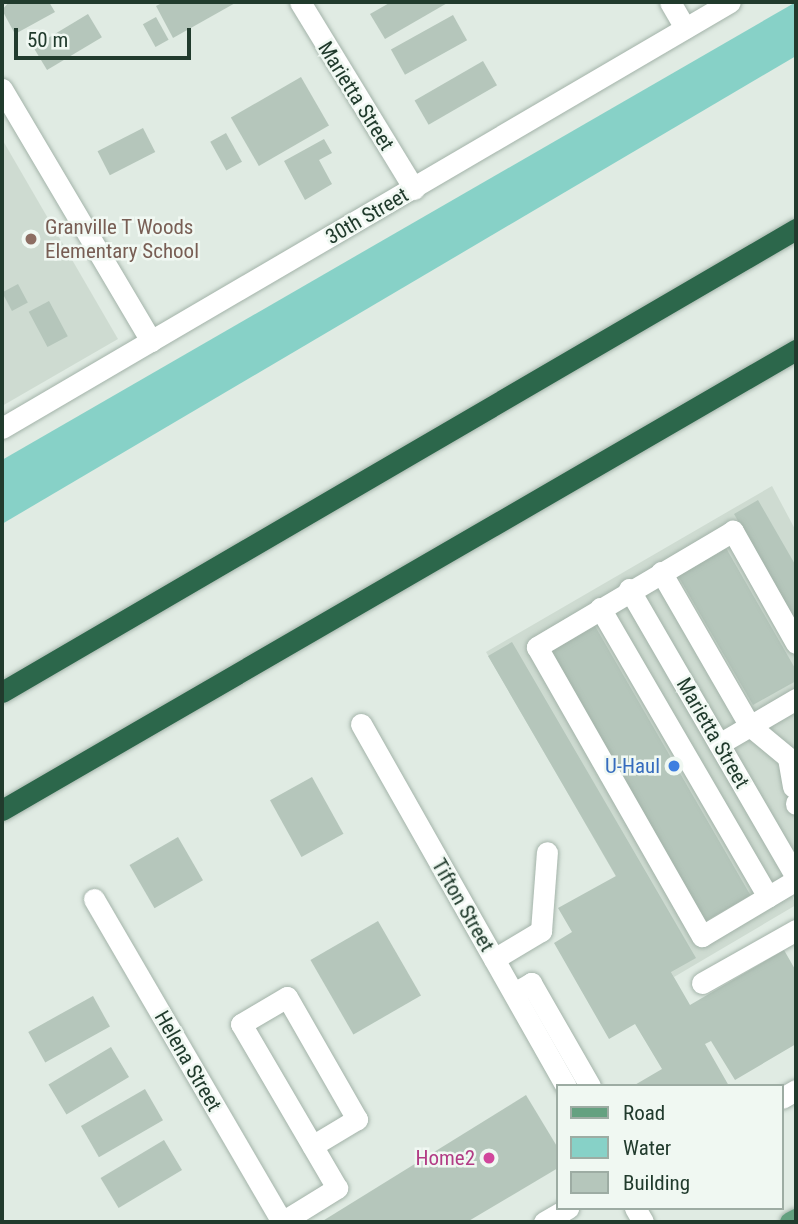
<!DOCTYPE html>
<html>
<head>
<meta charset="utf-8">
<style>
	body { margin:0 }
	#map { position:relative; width:798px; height:1224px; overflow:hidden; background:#e0ebe3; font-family:"Roboto Condensed",sans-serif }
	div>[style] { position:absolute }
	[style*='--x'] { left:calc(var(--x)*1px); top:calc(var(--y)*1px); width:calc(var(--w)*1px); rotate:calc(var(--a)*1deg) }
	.built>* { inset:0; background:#cedbd1 }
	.water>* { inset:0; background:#87d1c7 }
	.building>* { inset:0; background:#b5c6bb; transform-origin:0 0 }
	.roads { filter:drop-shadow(0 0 2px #a3b3a9) drop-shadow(0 0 2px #a3b3a9) }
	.minor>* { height:21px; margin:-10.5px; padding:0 10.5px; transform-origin:10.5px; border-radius:10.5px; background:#fff }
	.major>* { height:21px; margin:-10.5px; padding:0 10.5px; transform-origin:10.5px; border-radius:10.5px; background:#64a180 }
	.highway>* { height:21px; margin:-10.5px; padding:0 10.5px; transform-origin:10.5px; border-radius:10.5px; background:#2c674b }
	.dots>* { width:19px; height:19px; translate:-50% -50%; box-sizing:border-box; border:4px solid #f0f8f2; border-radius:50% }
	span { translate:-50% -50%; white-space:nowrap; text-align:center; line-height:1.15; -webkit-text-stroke:5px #f0f8f2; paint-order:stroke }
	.street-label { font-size:21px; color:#213b2d }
	.education-label { font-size:21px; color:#785e54 }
	.left { translate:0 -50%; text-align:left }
	.shop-label { font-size:21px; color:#366cbe }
	.right { translate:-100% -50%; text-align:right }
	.hotel-label { font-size:21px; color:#b23c85 }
	.frame { position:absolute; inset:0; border:4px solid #213b2d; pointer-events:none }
	.legend { position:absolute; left:556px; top:1084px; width:228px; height:126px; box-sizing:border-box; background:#f0f8f2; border:2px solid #9daca3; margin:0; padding:9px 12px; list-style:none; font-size:21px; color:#213b2d }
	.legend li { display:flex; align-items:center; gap:14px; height:35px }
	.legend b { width:35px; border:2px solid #9daca3 }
	.scale { position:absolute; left:14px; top:28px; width:177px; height:32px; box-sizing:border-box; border:4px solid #213b2d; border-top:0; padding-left:9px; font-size:21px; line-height:24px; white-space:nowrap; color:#213b2d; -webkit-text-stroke:5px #f0f8f2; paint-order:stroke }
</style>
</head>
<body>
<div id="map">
	<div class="built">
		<i style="clip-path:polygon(2px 139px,118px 339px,2px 406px)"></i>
		<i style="clip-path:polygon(772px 486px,796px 531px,796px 884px,789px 889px,796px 905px,674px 977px,486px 652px)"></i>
	</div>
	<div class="water">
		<i style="clip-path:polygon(796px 2px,796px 56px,2px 524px,2px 460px)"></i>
	</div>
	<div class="building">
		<i style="clip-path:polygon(9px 2px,49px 2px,55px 12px,15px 34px,2px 10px)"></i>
		<i style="clip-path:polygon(164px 2px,237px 2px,173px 38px,156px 6px)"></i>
		<i style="clip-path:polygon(391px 2px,449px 2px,385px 39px,370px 14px)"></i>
		<i style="left:88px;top:14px;width:27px;height:64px;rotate:59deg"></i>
		<i style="left:453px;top:15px;width:29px;height:71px;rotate:61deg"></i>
		<i style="left:156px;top:17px;width:26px;height:15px;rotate:61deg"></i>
		<i style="left:483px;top:61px;width:28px;height:79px;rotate:60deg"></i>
		<i style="left:301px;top:77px;width:56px;height:81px;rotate:60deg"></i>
		<i style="left:143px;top:128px;width:27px;height:51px;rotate:63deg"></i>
		<i style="left:226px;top:133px;width:33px;height:18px;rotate:61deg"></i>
		<i style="clip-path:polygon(324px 139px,332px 153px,319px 160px,332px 184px,305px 200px,284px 161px)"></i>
		<i style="left:18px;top:284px;width:21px;height:18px;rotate:62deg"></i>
		<i style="left:49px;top:301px;width:40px;height:23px;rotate:62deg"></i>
		<i style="clip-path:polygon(758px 500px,796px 566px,796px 623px,734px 514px)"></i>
		<i style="clip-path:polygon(726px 548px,796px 670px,796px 681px,753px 705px,678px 576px)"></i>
		<i style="left:595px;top:626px;width:311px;height:56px;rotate:60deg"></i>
		<i style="clip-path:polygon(512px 642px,696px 958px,671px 972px,690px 1005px,784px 950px,796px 971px,796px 1044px,735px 1080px,711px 1041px,705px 1044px,729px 1086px,633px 1086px,662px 1069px,635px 1024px,609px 1039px,554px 943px,572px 932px,558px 908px,616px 876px,488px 656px)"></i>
		<i style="left:312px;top:777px;width:65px;height:48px;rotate:61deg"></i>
		<i style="left:178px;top:837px;width:50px;height:56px;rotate:60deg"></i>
		<i style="left:378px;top:921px;width:86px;height:78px;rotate:60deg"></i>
		<i style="left:93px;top:996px;width:35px;height:74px;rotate:61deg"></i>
		<i style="left:111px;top:1047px;width:35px;height:73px;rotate:59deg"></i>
		<i style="left:145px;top:1089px;width:36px;height:74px;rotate:60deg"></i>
		<i style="clip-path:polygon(526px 1095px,558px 1148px,558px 1168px,467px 1222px,321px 1222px)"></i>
		<i style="left:164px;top:1140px;width:35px;height:74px;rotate:59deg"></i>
	</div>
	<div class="roads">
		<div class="minor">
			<i style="--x:300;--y:2;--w:219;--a:58.6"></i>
			<i style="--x:670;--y:2;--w:30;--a:60"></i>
			<i style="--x:2;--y:89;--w:293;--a:59.4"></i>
			<i style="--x:2;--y:428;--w:843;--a:-30.33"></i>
			<i style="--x:661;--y:572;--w:178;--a:60"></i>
			<i style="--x:750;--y:726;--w:60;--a:39.6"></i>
			<i style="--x:629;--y:589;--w:333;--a:59.9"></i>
			<i style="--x:600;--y:608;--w:334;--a:59.8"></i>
			<i style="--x:796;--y:643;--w:129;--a:-119.4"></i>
			<i style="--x:733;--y:531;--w:228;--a:149.4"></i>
			<i style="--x:537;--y:647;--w:333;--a:60.3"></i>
			<i style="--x:702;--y:936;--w:109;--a:-30.8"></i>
			<i style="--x:361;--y:724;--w:416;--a:60.5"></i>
			<i style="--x:719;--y:744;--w:89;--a:-30.3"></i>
			<i style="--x:788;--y:758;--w:29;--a:80"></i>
			<i style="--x:796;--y:803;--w:1;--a:90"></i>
			<i style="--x:94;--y:899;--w:374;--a:59.8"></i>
			<i style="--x:494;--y:959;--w:55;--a:-30.8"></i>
			<i style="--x:541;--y:931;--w:79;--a:-85.7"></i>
			<i style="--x:702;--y:983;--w:108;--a:-29.4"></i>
			<i style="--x:514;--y:993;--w:20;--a:-30"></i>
			<i style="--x:531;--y:983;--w:119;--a:60.2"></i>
			<i style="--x:782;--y:1098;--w:16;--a:-30"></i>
			<i style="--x:635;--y:1208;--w:16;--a:60"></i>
			<i style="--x:282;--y:1222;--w:65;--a:-31.7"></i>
			<i style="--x:337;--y:1188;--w:190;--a:-120.3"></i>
			<i style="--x:241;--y:1024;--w:53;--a:-30.4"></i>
			<i style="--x:287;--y:997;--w:141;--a:60.2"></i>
			<i style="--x:357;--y:1119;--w:52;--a:149"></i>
			<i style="--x:544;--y:1222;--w:28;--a:-30"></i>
		</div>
		<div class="major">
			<i style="--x:790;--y:1222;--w:7;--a:-27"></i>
		</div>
		<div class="highway">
			<i style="--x:2;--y:692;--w:919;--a:-30.25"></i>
			<i style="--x:2;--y:810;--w:918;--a:-30.09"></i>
		</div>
	</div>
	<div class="dots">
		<i style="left:31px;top:239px;background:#8d6e63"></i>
		<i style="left:674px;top:766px;background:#3f7fe0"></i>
		<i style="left:489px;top:1158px;background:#d1479c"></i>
	</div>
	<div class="street-label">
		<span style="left:356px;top:96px;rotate:58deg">Marietta Street</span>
		<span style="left:367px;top:216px;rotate:-30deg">30th Street</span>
		<span style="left:713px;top:733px;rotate:60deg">Marietta Street</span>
		<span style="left:463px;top:905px;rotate:60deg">Tifton Street</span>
		<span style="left:188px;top:1061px;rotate:60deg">Helena Street</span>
	</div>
	<div class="education-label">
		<span class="left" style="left:45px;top:239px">Granville T Woods<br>Elementary School</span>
	</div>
	<div class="shop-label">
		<span class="right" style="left:660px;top:766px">U-Haul</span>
	</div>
	<div class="hotel-label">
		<span class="right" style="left:475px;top:1158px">Home2</span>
	</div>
	<div class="frame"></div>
	<ul class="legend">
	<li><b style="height:9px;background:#64a180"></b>Road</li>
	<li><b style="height:19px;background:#87d1c7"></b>Water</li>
	<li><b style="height:19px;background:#b5c6bb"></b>Building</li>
	</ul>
	<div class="scale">50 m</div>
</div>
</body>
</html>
